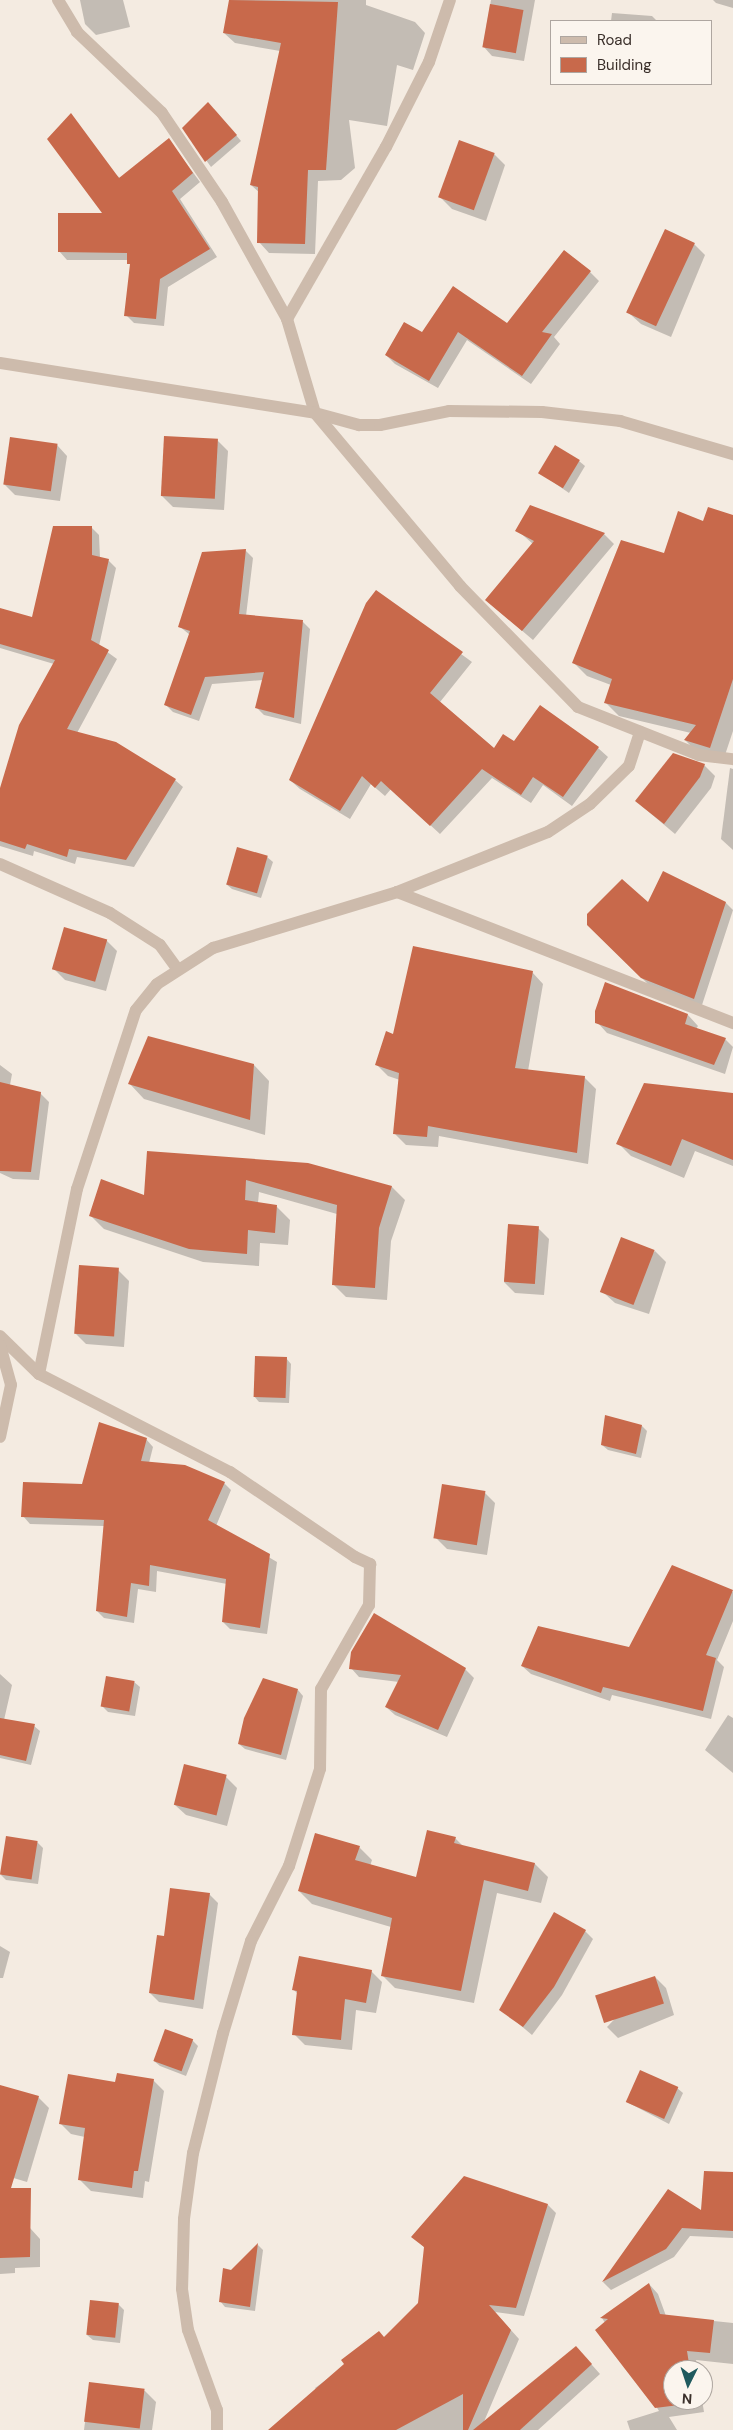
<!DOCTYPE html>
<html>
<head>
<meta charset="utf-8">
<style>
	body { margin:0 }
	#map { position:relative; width:733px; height:2430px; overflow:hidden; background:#f4ebe1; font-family:"DM Sans",sans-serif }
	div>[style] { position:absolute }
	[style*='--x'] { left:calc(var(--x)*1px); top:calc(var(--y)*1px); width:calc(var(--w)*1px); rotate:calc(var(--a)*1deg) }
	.shadow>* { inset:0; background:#0003 }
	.building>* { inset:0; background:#c8694b; transform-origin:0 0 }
	.street>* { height:12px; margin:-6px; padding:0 6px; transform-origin:6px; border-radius:6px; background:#cdbbac }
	span { translate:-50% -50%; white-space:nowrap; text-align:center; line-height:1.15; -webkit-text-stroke:5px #fbf5ee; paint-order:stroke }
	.legend { position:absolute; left:550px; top:20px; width:162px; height:65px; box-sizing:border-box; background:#fbf5ee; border:1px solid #aea6a0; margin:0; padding:6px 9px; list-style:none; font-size:15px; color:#3b302b }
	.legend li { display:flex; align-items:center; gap:10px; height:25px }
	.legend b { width:25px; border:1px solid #aea6a0 }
	.north { position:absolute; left:663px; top:2360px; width:50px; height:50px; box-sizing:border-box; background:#fbf5ee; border:1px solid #aea6a0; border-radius:50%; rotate:184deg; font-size:14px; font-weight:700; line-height:20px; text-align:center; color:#3b302b }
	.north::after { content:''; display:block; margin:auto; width:18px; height:22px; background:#1f5a5e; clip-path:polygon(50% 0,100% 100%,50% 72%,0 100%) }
</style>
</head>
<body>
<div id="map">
	<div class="shadow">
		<i style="clip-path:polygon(80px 0,123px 0,130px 27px,96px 35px,85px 24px)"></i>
		<i style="clip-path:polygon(230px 0,366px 0,366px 5px,415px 22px,425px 33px,413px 70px,397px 65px,387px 126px,349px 120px,355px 168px,341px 180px,318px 181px,315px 254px,269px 253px,259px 242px,260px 193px,251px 185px,280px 51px,235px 43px,224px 33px)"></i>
		<i style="clip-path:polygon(491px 0,535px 0,524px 61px,492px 56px,483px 46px)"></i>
		<i style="clip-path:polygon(713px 0,733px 0,733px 8px,716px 3px)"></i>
		<i style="clip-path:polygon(612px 13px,652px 16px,657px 21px,611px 21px)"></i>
		<i style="clip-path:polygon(214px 109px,241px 141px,211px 167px,183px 128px)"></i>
		<i style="clip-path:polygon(169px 140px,200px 182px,180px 199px,217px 257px,168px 287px,164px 326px,134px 323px,126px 315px,131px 267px,128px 260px,67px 260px,59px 251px,104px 214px,112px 171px,121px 179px)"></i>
		<i style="clip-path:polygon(494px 154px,505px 165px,486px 221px,452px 209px,441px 198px)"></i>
		<i style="clip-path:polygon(694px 244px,705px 255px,671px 337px,641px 324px,630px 314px)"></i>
		<i style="clip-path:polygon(590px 272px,599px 281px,554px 337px,560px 344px,531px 384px,467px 340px,438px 388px,395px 364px,386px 355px,422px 334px,507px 324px)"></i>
		<i style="clip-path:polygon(217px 440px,228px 451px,224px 510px,173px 507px,162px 496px)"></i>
		<i style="clip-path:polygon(57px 445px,67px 456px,60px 501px,15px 495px,4px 484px)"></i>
		<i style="clip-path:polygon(579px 461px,585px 466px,569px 493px,540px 473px)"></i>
		<i style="clip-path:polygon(530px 506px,604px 534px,614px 544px,533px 640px,486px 600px,533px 544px,517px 530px)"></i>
		<i style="clip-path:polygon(733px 516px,733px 731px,723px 761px,698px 753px,685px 740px,691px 733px,619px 716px,606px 703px,611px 685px,587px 676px,574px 663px,664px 554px,704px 523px)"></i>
		<i style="clip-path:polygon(91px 527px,99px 535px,100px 558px,108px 560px,116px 568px,99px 646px,117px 659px,77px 733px,175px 780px,183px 787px,134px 867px,77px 857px,75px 864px,34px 851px,33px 856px,0 846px,0 792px,54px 664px,0 648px,0 609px,33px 618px)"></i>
		<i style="clip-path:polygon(245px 550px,253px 558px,246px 616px,303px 622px,310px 629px,301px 724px,264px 715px,257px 708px,263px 680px,212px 684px,199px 721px,173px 712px,166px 705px,190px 635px,179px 626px)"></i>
		<i style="clip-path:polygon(376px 592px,472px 662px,440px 702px,495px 749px,514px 742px,598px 748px,608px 757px,572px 806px,543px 785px,531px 803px,492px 778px,440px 834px,391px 789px,385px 796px,371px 784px,350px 819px,300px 789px,290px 780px)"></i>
		<i style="clip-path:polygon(704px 765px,715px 776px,711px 788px,675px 834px,636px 801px)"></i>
		<i style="clip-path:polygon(730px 768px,733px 769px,733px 850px,721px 839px)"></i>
		<i style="clip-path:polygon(267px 857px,273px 862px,261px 898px,232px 889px,226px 884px)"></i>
		<i style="clip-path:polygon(664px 873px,726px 903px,733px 910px,702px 1005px,650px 986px,588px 925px,649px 904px)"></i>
		<i style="clip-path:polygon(106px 940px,117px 951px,106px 991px,65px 980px,54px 969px)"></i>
		<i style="clip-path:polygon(532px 972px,543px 984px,528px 1071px,584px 1077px,596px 1089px,588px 1164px,439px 1136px,438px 1147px,406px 1145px,395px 1134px,400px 1080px,388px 1076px,376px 1064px)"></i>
		<i style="clip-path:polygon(688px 1015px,698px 1026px,696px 1029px,725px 1039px,733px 1047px,725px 1074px,607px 1033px,597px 1022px)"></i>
		<i style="clip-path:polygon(0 1065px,12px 1074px,10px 1085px,40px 1093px,49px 1102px,39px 1180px,13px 1179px,0 1173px)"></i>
		<i style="clip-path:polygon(254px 1065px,269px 1081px,265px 1135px,144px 1099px,129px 1083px)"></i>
		<i style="clip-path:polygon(733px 1094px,733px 1166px,695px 1151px,684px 1178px,631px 1156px,618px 1143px)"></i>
		<i style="clip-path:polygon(308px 1165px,392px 1187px,405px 1200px,391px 1241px,387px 1300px,346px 1297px,333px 1284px,337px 1214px,259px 1192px,258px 1203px,277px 1207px,290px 1220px,288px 1245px,260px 1243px,259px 1266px,203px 1262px,104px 1229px,91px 1216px,145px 1197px)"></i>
		<i style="clip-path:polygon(538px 1228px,549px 1239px,544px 1295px,515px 1293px,504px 1282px)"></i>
		<i style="clip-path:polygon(655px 1251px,666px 1262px,649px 1314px,615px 1303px,604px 1293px)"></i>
		<i style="clip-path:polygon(118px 1270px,129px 1281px,124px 1347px,86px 1344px,75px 1333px)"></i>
		<i style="clip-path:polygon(286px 1358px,291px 1364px,289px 1403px,259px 1402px,254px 1396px)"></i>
		<i style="clip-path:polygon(642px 1426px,647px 1431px,641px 1458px,608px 1450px,602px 1445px)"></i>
		<i style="clip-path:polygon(146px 1439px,153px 1447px,149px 1463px,224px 1483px,231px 1490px,216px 1526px,277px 1562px,267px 1634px,230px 1629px,223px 1622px,227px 1584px,157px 1571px,156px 1592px,138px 1589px,134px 1623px,104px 1618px,97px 1611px,104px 1526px,30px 1524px,23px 1516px,83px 1485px)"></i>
		<i style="clip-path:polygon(484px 1492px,495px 1503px,487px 1555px,447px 1549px,436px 1538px)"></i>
		<i style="clip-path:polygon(672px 1566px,733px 1592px,733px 1621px,717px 1660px,724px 1667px,711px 1719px,612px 1695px,610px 1701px,531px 1674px,522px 1666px,630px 1649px)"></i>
		<i style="clip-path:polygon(351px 1668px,465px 1669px,474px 1678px,447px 1737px,395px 1715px,386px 1707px,399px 1682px,359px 1677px)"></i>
		<i style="clip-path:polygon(0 1674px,12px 1685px,4px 1720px,34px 1726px,40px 1731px,31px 1765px,0 1758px)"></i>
		<i style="clip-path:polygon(134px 1682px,140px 1687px,135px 1716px,108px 1712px,102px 1706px)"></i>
		<i style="clip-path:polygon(298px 1690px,303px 1696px,286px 1760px,245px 1749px,239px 1744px)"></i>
		<i style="clip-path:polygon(728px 1715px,733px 1718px,733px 1773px,705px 1750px)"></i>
		<i style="clip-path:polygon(226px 1777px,237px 1788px,227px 1826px,186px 1815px,175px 1805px)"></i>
		<i style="clip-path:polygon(455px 1838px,464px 1847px,535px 1864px,548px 1877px,541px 1903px,497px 1893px,474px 2003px,395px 1988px,382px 1975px,391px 1927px,312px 1904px,299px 1891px,359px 1847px,372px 1860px,370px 1866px,417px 1879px)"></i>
		<i style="clip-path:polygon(37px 1842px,43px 1848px,38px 1884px,6px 1880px,1px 1875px)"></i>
		<i style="clip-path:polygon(209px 1894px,218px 1903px,203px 2009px,159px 2002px,150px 1993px,165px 1938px)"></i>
		<i style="clip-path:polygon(585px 1931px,593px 1939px,562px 1995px,532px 2035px,501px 2009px)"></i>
		<i style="clip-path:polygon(0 1946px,10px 1952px,3px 1978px,0 1978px)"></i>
		<i style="clip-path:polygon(371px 1971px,382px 1982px,376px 2013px,356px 2010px,352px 2050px,305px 2045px,294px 2034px,298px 1994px,293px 1989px)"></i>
		<i style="clip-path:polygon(655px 1977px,666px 1988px,674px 2015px,618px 2038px,607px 2027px)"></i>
		<i style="clip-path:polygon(192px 2040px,198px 2046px,186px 2076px,160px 2066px,154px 2061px)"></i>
		<i style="clip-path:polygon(153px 2080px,164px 2091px,149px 2182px,145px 2181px,143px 2198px,91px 2191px,80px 2180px,85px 2137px,71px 2134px,60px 2123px,116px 2083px)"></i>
		<i style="clip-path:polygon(0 2086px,38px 2097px,49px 2108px,27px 2182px,0 2174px)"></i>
		<i style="clip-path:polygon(677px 2088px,683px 2093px,669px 2124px,627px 2102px)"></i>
		<i style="clip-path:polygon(733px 2174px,733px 2238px,690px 2236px,674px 2257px,611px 2290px,603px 2282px,668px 2190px,702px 2213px)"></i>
		<i style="clip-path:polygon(548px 2205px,556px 2213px,524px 2316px,495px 2312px,519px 2339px,483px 2424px,584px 2356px,600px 2374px,538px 2430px,349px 2430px,315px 2388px,384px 2338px,419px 2304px,425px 2248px,413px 2236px)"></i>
		<i style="clip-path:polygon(30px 2228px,40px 2239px,40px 2267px,15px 2268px,15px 2273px,0 2274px,0 2229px)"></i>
		<i style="clip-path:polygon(258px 2245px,263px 2250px,255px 2311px,225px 2307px,220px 2301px,231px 2271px)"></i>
		<i style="clip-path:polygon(649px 2284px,658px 2294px,666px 2316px,733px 2323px,733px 2364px,696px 2360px,698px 2370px,673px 2370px,673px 2400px,702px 2400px,704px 2412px,669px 2417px,677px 2430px,630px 2430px,627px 2421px,659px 2411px,602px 2318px)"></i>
		<i style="clip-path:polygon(118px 2304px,124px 2310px,120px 2343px,93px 2340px,87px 2335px)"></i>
		<i style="clip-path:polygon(90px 2384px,145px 2391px,156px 2402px,152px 2430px,84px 2430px)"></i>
	</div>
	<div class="building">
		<i style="clip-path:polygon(229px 0,338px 2px,326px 170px,308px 170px,305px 244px,257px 243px,258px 187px,250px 185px,281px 43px,223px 33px)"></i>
		<i style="left:490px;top:4px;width:34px;height:44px;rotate:10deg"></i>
		<i style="clip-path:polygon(208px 102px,237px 135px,205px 162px,182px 128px)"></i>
		<i style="clip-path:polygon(71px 113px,119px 178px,169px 138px,193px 173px,172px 191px,210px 249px,160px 279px,156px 319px,124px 316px,130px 264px,127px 264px,127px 253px,58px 252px,58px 213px,102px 213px,47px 139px)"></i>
		<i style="left:459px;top:140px;width:38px;height:61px;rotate:20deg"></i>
		<i style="left:665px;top:229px;width:33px;height:92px;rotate:25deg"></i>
		<i style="clip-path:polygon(564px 250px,591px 271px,542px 332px,552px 334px,522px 376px,458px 332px,429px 381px,385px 355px,404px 322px,422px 332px,453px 286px,507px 323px)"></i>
		<i style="left:164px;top:436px;width:54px;height:60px;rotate:3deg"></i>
		<i style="left:10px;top:437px;width:48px;height:48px;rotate:8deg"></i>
		<i style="left:555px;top:445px;width:29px;height:33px;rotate:31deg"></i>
		<i style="clip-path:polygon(530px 505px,605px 533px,522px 631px,485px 600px,534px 541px,515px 531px)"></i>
		<i style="clip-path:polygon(708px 507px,733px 515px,733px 679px,710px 748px,684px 740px,696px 725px,604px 703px,612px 679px,572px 663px,621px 540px,664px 553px,678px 511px,703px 521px)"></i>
		<i style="clip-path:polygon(53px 526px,92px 526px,92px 555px,109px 559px,91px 640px,109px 650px,67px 729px,116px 742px,176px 779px,126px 860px,69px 849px,67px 857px,27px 844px,25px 849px,0 841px,0 788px,19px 725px,55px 660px,0 644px,0 608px,32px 617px)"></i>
		<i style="clip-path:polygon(246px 549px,239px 614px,303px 620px,294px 718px,255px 708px,264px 672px,205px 677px,191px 715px,164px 705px,190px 631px,178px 627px,202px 552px)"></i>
		<i style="clip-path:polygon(376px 590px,463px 652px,430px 693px,494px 748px,503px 734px,514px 741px,540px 705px,599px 747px,563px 797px,533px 777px,521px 795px,482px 769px,430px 826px,381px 781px,375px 788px,362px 776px,340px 811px,289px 780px,366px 603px)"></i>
		<i style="clip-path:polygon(673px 753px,705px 764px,700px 777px,664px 824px,635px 801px)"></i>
		<i style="left:237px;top:847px;width:32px;height:39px;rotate:16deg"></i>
		<i style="clip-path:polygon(663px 871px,726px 902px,694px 999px,641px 978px,587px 925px,587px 914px,622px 879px,648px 902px)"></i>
		<i style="left:64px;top:927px;width:45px;height:44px;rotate:16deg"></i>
		<i style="clip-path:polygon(413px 946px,533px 971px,515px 1068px,585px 1076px,577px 1153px,428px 1126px,427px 1137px,393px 1134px,399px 1073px,375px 1065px,386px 1031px,393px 1034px)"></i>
		<i style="clip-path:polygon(605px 982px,688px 1014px,685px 1024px,726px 1038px,714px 1065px,595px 1023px,595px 1011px)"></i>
		<i style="clip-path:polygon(148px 1036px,254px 1064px,250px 1120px,128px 1084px)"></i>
		<i style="clip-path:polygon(0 1082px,41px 1092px,31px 1172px,0 1171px)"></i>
		<i style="clip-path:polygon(644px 1083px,733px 1093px,733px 1160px,682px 1139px,671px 1166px,616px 1144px)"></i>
		<i style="clip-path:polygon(147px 1151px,308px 1163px,392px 1186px,379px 1228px,375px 1288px,332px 1285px,337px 1205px,246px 1180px,245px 1200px,277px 1205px,275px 1233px,248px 1230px,247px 1254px,189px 1249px,89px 1216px,101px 1179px,144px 1195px)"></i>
		<i style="left:508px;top:1224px;width:31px;height:58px;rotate:4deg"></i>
		<i style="left:621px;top:1237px;width:36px;height:59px;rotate:21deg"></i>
		<i style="left:79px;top:1265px;width:40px;height:69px;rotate:4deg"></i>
		<i style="left:255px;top:1356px;width:32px;height:41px;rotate:2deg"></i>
		<i style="clip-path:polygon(605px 1415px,642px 1425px,636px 1454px,601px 1445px)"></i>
		<i style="clip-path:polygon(99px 1422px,147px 1438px,141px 1461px,185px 1465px,225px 1482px,208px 1520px,270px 1554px,260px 1628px,222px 1622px,226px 1579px,150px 1565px,149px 1586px,131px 1583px,127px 1617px,96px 1611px,104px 1520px,21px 1517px,23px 1482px,82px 1484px)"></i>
		<i style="left:442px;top:1484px;width:44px;height:55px;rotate:9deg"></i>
		<i style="clip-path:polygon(672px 1565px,733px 1590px,706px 1655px,716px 1658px,703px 1711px,603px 1687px,601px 1693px,521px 1666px,538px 1626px,629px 1647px)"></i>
		<i style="clip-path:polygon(374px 1613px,466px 1668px,438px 1730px,385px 1707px,401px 1675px,349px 1669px,351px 1652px)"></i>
		<i style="left:106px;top:1676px;width:29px;height:31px;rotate:10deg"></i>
		<i style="clip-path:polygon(263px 1678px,298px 1689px,281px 1755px,238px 1744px,244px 1718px)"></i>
		<i style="clip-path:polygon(0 1718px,35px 1724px,26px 1761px,0 1755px)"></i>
		<i style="left:184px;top:1764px;width:44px;height:42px;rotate:14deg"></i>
		<i style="clip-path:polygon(427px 1830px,456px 1837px,454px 1843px,535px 1863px,528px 1891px,484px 1880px,461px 1991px,381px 1976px,392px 1918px,298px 1891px,315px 1833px,360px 1846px,355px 1860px,416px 1877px)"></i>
		<i style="left:6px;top:1836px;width:32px;height:39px;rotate:9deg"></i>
		<i style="clip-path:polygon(170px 1888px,210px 1893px,194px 2000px,149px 1993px,157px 1935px,164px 1936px)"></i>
		<i style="clip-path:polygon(554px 1912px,586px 1930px,554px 1987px,523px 2027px,499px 2010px)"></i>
		<i style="clip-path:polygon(299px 1956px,372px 1970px,366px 2003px,345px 1999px,341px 2040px,292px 2035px,297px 1991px,292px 1990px)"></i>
		<i style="left:655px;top:1976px;width:29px;height:63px;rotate:72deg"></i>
		<i style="left:165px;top:2029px;width:30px;height:34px;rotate:20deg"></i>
		<i style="left:640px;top:2070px;width:42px;height:35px;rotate:24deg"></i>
		<i style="clip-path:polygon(117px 2073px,154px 2079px,138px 2171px,134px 2171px,132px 2188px,78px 2180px,85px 2128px,59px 2124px,68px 2074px,115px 2082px)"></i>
		<i style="clip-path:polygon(0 2085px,39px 2096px,11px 2188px,31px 2188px,30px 2257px,0 2258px)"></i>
		<i style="clip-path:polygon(704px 2171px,733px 2172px,733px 2231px,682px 2228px,666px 2249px,602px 2282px,668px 2189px,701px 2210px)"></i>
		<i style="clip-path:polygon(464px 2176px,548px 2204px,516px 2308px,489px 2305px,511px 2330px,468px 2430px,463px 2430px,463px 2394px,396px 2430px,268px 2430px,344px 2364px,341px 2360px,379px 2331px,384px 2337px,418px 2303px,424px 2247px,411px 2237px)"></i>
		<i style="clip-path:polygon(258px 2243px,250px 2307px,219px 2302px,223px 2268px,231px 2270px)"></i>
		<i style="clip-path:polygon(649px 2283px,660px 2314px,714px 2320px,710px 2353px,687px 2351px,690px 2370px,673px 2370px,673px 2400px,695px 2400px,695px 2403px,655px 2408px,595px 2330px,608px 2319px,600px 2318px)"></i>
		<i style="left:90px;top:2300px;width:29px;height:35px;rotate:6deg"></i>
		<i style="clip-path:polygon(576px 2346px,592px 2364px,520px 2430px,473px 2430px)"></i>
		<i style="left:89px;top:2382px;width:56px;height:40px;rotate:7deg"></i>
	</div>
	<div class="street">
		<i style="--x:58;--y:0;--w:37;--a:59"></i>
		<i style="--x:77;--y:32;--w:117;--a:43.6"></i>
		<i style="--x:162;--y:113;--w:107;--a:56"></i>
		<i style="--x:222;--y:202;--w:134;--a:60.9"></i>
		<i style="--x:287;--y:319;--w:98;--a:73.4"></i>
		<i style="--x:315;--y:413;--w:226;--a:50"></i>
		<i style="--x:460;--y:586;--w:169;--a:45.7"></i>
		<i style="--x:578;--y:707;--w:130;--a:21.6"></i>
		<i style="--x:699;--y:755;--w:34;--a:7"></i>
		<i style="--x:287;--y:319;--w:198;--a:-60.1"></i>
		<i style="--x:386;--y:147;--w:95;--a:-63.2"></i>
		<i style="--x:429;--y:62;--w:65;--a:-71.3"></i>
		<i style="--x:0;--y:363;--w:319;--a:9"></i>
		<i style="--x:315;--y:413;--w:46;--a:15.3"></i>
		<i style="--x:359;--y:425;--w:21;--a:0"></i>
		<i style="--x:380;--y:425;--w:70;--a:-11.5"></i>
		<i style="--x:449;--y:411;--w:93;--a:0.6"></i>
		<i style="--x:542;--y:412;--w:79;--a:6.6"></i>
		<i style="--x:620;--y:421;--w:118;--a:16.3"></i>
		<i style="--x:0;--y:864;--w:120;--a:24"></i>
		<i style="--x:110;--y:913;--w:59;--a:32.6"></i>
		<i style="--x:160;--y:945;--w:29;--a:54"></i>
		<i style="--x:397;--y:892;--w:361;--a:21.3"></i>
		<i style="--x:0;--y:1336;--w:54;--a:44.3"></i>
		<i style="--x:39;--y:1374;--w:215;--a:27.2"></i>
		<i style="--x:230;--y:1472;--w:151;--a:34.2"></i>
		<i style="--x:355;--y:1557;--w:17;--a:25"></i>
		<i style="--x:370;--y:1564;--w:41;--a:91.4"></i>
		<i style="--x:369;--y:1605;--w:97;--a:119.7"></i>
		<i style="--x:321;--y:1689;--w:80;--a:90.7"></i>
		<i style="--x:320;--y:1769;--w:102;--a:107.7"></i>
		<i style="--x:289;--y:1866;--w:84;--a:116.9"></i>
		<i style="--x:251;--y:1941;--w:96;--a:106.9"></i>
		<i style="--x:223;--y:2033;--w:124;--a:104"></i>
		<i style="--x:193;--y:2153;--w:67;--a:97.8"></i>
		<i style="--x:184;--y:2219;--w:70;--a:91.6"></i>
		<i style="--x:182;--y:2289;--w:41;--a:81.7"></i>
		<i style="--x:188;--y:2330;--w:85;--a:70.1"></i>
		<i style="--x:217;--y:2410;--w:20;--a:90"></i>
		<i style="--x:0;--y:1345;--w:41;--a:74.6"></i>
		<i style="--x:11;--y:1385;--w:53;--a:101.9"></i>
		<i style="--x:39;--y:1374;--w:189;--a:-78.4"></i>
		<i style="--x:77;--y:1189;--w:188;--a:-71.8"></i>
		<i style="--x:136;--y:1010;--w:33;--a:-51"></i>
		<i style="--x:157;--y:984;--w:67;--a:-32.7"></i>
		<i style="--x:213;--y:948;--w:192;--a:-16.9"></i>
		<i style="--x:397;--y:892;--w:162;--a:-21.7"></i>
		<i style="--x:548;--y:832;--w:50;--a:-33.7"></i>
		<i style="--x:590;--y:804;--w:54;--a:-44.3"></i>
		<i style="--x:629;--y:766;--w:36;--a:-72"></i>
	</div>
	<ul class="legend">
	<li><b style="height:6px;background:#cdbbac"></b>Road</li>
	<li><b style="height:14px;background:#c8694b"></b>Building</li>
	</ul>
	<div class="north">N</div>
</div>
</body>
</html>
